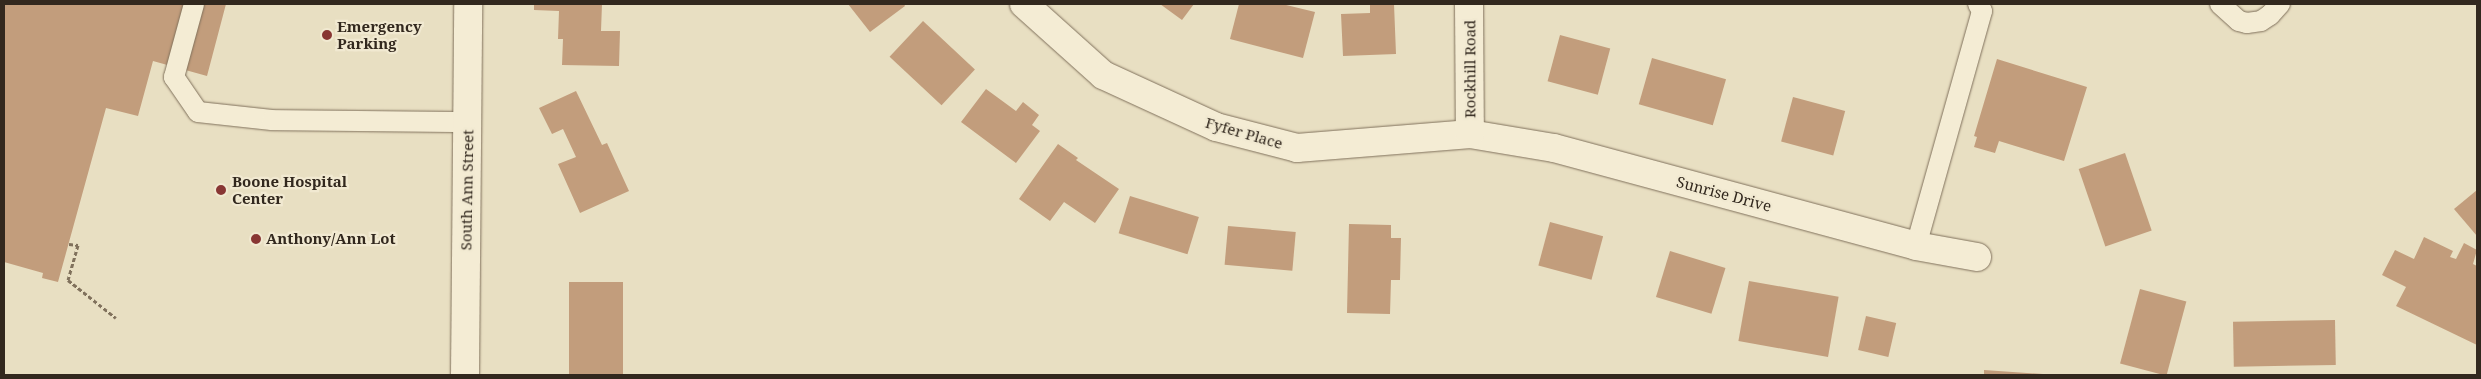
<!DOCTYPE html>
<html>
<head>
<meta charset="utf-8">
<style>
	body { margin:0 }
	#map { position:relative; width:2481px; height:379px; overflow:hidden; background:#e8dfc2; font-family:"Noto Serif",serif }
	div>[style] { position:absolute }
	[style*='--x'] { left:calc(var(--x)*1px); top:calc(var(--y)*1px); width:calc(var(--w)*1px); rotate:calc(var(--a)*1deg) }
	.building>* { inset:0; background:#c29d7c; transform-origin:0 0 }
	.path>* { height:3px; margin-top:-1.5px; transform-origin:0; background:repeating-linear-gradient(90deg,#80715c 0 4px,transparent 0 6.5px) }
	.roads { filter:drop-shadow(0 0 1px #80715c) drop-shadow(0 0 1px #80715c) }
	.lane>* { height:20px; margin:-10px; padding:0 10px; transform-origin:10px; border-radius:10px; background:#f4ecd4 }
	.street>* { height:28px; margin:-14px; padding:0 14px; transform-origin:14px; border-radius:14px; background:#f4ecd4 }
	.dots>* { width:14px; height:14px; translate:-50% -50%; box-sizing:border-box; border:2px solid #f1e9d1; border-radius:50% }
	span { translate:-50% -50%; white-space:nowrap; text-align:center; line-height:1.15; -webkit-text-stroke:4.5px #f1e9d1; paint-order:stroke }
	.poi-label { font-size:15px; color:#32281e; font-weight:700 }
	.left { translate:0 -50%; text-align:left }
	.street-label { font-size:15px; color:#32281e }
	.frame { position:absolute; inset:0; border:5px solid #32281e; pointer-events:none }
</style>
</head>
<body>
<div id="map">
	<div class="building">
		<i style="clip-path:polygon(4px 4px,226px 4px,207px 76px,153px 61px,138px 116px,106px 108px,58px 282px,42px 278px,43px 273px,4px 262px)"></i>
		<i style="clip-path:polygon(534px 4px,602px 4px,601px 31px,620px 31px,619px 66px,562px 65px,563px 39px,558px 39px,559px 11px,534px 10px)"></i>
		<i style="clip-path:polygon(848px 4px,904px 4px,905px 6px,870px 32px)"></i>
		<i style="clip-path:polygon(1160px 4px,1194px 4px,1182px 20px)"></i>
		<i style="clip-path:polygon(1239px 4px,1282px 4px,1315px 12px,1303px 58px,1230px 39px)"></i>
		<i style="clip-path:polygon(1370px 4px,1394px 4px,1396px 54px,1343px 56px,1341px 14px,1370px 13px)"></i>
		<i style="left:923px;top:21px;width:71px;height:49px;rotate:43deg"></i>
		<i style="left:1560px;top:35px;width:52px;height:48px;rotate:15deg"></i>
		<i style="left:1652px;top:58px;width:77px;height:48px;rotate:16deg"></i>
		<i style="clip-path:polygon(1997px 59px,2087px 87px,2064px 161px,1999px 141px,1995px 153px,1974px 147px,1977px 137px,1974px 136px)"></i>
		<i style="clip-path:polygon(986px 89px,1016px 111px,1023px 102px,1039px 115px,1032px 125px,1040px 131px,1016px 163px,961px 122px)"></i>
		<i style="clip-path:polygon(576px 91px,602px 145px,607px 143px,629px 191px,580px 213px,558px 164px,576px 157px,563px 129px,552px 134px,539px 108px)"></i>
		<i style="left:1793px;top:97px;width:54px;height:46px;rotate:15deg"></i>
		<i style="clip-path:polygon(1058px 144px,1078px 158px,1076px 160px,1119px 189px,1095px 223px,1064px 202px,1050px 221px,1019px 199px)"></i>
		<i style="left:2125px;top:153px;width:82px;height:49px;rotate:71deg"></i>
		<i style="clip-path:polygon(2477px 190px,2477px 236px,2454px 209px)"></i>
		<i style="left:1130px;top:196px;width:72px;height:39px;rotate:17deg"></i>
		<i style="left:1550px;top:222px;width:55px;height:45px;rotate:15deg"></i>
		<i style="clip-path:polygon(1349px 224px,1391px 225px,1391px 238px,1401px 238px,1400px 280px,1391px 280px,1390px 314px,1347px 313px)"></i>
		<i style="left:1228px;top:226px;width:68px;height:39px;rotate:5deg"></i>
		<i style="clip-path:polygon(2424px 237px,2453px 251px,2450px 257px,2456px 259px,2464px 243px,2477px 250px,2473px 264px,2477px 266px,2477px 345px,2396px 306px,2406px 287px,2382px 275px,2395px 250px,2414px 259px)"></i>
		<i style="left:1670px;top:251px;width:58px;height:48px;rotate:17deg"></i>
		<i style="left:1749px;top:281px;width:91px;height:61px;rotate:10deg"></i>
		<i style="left:569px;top:282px;width:54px;height:93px"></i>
		<i style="left:2140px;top:289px;width:48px;height:77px;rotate:15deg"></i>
		<i style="left:1866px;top:316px;width:31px;height:35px;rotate:13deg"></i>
		<i style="left:2335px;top:320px;width:45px;height:102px;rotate:89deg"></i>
		<i style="clip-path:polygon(1984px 370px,2043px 374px,2043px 375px,1984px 375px)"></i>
	</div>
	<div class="path">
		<i style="--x:69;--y:244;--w:9;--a:6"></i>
		<i style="--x:78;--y:245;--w:36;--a:106"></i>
		<i style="--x:68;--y:280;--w:61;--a:38.4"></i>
	</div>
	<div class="roads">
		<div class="lane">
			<i style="--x:194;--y:4;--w:76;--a:105.3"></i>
			<i style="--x:174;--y:77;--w:42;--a:55.6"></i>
			<i style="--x:198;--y:112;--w:74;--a:6.2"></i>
			<i style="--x:272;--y:120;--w:196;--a:0.6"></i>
			<i style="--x:2220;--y:4;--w:25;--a:42"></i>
			<i style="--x:2239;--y:21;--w:8;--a:14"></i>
			<i style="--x:2247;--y:23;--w:14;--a:-8"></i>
			<i style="--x:2261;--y:21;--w:11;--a:-34"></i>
			<i style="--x:2270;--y:15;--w:15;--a:-48"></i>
			<i style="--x:1916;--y:246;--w:244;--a:-74.3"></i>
			<i style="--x:1982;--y:11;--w:8;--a:-120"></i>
		</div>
		<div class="street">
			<i style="--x:1024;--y:4;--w:106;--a:41.9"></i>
			<i style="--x:1103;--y:75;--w:124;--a:24.7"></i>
			<i style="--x:1216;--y:127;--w:84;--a:14.5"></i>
			<i style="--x:1297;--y:148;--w:174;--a:-4.6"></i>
			<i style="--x:1470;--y:134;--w:85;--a:9.5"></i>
			<i style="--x:1554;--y:148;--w:375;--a:15.1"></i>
			<i style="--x:1916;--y:246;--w:62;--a:10.2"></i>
			<i style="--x:1469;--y:4;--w:130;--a:89.6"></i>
			<i style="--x:465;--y:375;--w:371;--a:-89.5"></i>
		</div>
	</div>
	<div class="dots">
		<i style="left:327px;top:35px;background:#883633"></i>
		<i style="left:221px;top:190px;background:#883633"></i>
		<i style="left:256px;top:239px;background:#883633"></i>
	</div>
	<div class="poi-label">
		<span class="left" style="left:337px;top:35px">Emergency<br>Parking</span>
		<span class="left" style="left:232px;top:190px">Boone Hospital<br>Center</span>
		<span class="left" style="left:266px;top:239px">Anthony/Ann Lot</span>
	</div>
	<div class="street-label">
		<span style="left:1470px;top:69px;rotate:-90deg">Rockhill Road</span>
		<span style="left:1244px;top:133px;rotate:16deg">Fyfer Place</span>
		<span style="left:467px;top:190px;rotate:-89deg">South Ann Street</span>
		<span style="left:1724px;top:194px;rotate:15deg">Sunrise Drive</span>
	</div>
	<div class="frame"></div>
</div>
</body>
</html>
